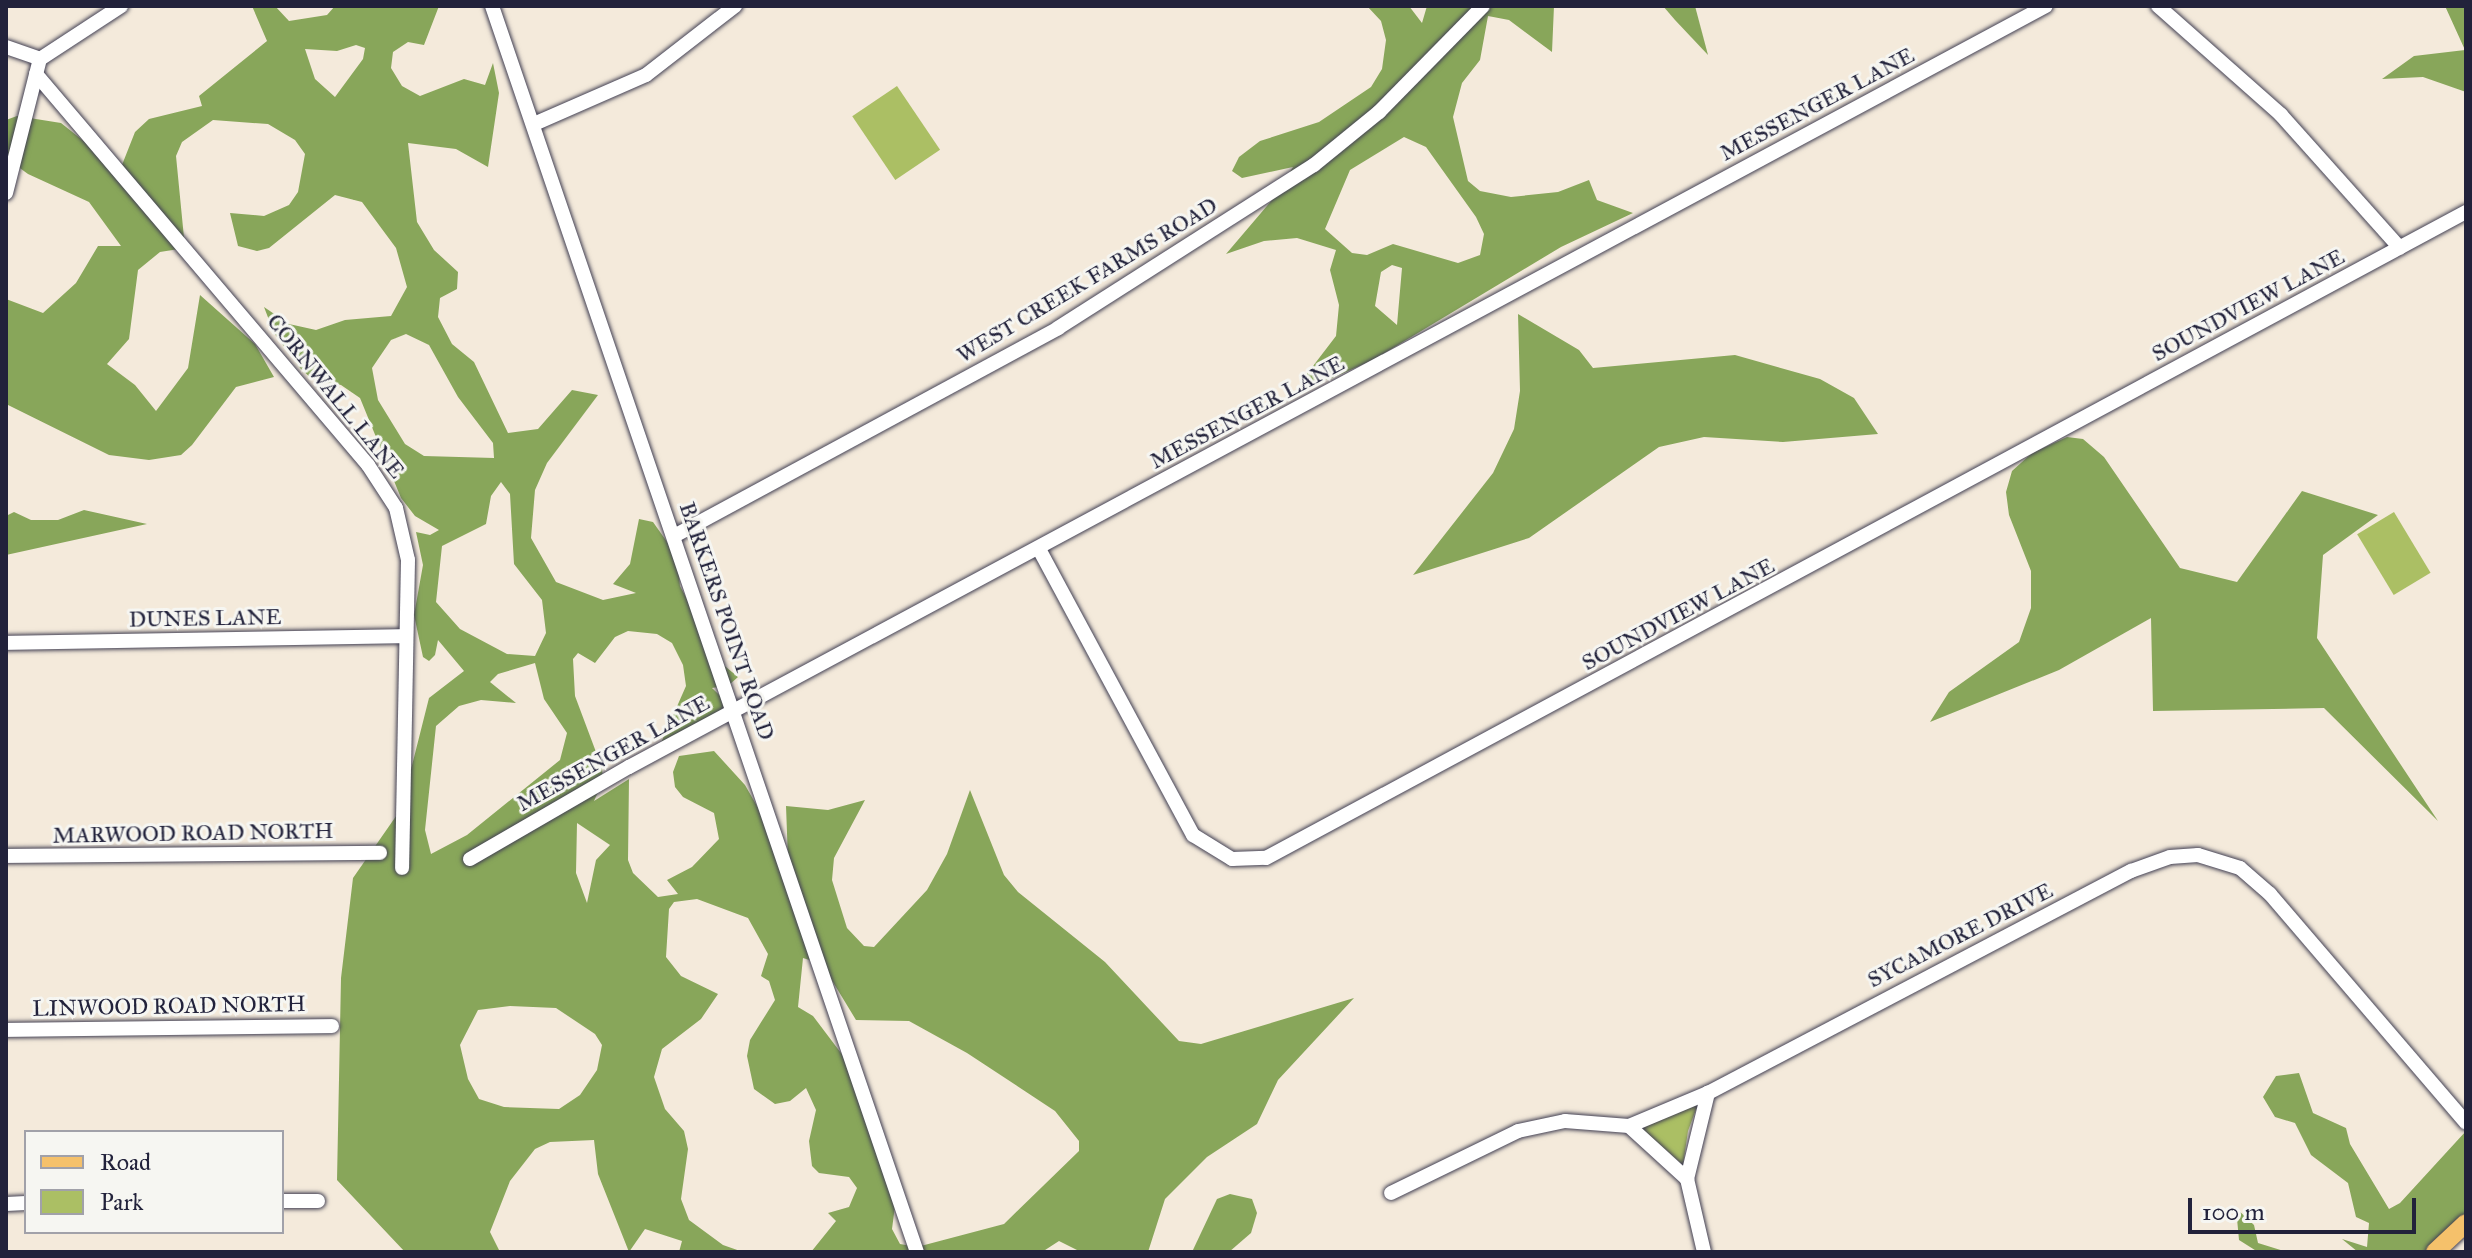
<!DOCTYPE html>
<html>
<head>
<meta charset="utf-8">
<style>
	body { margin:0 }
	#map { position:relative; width:2472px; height:1258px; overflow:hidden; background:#f4eadb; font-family:"IM FELL Great Primer",serif }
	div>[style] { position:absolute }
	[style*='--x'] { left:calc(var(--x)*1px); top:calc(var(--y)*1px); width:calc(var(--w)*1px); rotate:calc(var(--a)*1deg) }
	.green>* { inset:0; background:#abbf64; transform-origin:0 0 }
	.forest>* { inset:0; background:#88a65a }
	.roads { filter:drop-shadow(0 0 2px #424053) drop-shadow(0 0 2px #424053) }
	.minor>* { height:14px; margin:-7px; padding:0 7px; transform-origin:7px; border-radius:7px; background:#fff }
	.major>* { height:18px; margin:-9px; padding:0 9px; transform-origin:9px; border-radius:9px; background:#f5c16b }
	span { translate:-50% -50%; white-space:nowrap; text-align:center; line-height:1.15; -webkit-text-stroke:6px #f6f6f2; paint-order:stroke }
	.street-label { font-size:22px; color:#22223b }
	.frame { position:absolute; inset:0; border:8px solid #22223b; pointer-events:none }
	.legend { position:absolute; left:24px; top:1130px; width:260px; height:104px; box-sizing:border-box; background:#f6f6f2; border:2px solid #a1a1a9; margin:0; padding:10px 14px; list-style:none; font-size:24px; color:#22223b }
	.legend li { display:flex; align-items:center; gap:16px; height:40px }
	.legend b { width:40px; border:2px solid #a1a1a9 }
	.scale { position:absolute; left:2188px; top:1198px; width:228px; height:36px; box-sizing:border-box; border:4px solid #22223b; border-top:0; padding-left:10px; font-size:24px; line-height:28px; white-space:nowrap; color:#22223b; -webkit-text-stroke:6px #f6f6f2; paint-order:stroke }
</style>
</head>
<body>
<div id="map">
	<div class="green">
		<i style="left:897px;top:86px;width:77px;height:54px;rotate:56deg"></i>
		<i style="left:2394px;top:512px;width:71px;height:43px;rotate:59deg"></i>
		<i style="clip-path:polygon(1698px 1104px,1688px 1131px,1683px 1165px,1641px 1128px)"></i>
	</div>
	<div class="forest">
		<i style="clip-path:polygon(evenodd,252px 6px,275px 6px,289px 21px,327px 15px,335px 6px,439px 6px,424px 45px,408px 42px,393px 52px,391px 68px,402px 86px,420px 96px,464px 79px,485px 85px,493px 63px,499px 93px,488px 167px,456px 149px,408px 143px,417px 222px,434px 250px,458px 272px,457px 289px,440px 298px,438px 317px,452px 344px,474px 362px,508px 433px,538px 429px,572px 390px,598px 395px,547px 463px,535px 490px,531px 538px,556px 582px,603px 600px,636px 593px,613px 584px,630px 564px,639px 519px,653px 522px,677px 556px,680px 586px,720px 662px,738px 677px,729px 685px,712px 688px,736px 711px,660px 745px,686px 686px,683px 665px,672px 643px,657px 634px,628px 631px,615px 637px,595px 663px,578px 653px,573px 659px,575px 696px,602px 768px,603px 781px,594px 801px,629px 779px,628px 860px,633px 873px,658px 897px,678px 894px,667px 880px,692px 867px,719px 839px,714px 813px,683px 797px,675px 787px,673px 772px,679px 756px,714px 751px,745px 785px,788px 860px,786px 806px,828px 810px,865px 800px,834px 858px,832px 880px,847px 928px,864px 946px,874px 947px,927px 890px,947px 854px,970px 790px,1004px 875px,1018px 892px,1105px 962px,1179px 1041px,1201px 1044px,1354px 998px,1278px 1080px,1257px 1124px,1207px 1157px,1165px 1199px,1148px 1252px,1081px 1252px,1059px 1241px,1042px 1252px,811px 1252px,836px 1221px,828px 1213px,849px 1207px,857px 1188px,849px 1177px,819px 1173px,812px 1166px,809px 1141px,816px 1110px,806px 1088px,790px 1101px,775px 1104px,754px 1089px,747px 1056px,750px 1040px,775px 1000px,769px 981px,761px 976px,768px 954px,748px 918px,697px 899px,674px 902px,669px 909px,666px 957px,681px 976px,718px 994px,701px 1019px,662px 1049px,654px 1077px,665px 1109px,684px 1131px,688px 1149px,681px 1199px,689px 1220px,723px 1245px,743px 1252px,679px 1252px,682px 1241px,645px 1229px,629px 1252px,598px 1174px,594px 1140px,550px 1142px,535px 1149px,510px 1181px,490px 1232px,500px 1252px,405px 1252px,337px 1180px,341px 978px,353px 878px,401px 809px,429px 698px,464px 671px,438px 640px,435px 655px,429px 661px,423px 657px,414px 615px,423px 565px,416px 532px,430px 535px,439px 530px,415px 516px,401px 498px,360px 398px,341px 385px,312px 379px,300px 368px,274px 333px,264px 307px,289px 324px,316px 330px,345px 320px,391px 316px,407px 287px,396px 248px,362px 202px,335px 195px,269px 248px,257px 251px,238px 246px,230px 213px,264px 216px,289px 205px,298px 192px,305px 154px,295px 140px,268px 124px,213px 120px,182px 142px,176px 156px,185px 248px,160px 252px,138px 270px,129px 339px,107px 364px,135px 385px,156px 411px,188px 368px,200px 295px,255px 344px,274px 377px,236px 387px,192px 445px,181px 455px,149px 460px,109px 455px,6px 404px,6px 299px,43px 313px,76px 283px,98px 246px,121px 246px,89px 202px,28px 174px,6px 158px,6px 120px,17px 116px,61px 123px,120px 170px,135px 132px,149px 119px,202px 106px,199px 96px,267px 41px,252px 6px,356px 45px,365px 48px,363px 59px,335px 97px,315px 79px,305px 49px,337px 51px,356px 45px,252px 6px,406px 334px,429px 345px,458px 397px,493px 443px,494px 458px,424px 456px,405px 444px,378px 400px,372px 368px,391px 340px,406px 334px,252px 6px,501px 482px,510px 494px,514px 564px,542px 600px,546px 633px,535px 656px,507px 654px,460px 629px,436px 602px,442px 546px,486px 524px,491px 496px,501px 482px,252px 6px,535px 663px,544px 699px,567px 733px,560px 760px,467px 835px,431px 854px,425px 830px,436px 726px,459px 706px,481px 700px,516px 703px,490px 682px,498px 674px,535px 663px,252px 6px,577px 823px,610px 845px,596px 860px,587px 903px,576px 873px,577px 823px,252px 6px,803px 958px,822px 964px,856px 1020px,909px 1021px,967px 1053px,1055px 1111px,1079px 1141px,1079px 1151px,1004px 1224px,917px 1247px,900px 1244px,892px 1229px,895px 1206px,844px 1057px,813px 1016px,798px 1007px,803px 958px,252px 6px,510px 1006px,556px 1008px,595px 1034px,602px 1045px,597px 1070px,580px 1095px,559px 1109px,504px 1107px,479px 1099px,468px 1079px,460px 1045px,478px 1010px,510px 1006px)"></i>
		<i style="clip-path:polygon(evenodd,1367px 6px,1409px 6px,1422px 23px,1427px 6px,1554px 6px,1552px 52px,1509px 20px,1488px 16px,1480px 60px,1462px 83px,1453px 117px,1468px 181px,1480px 191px,1511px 197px,1558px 192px,1589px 180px,1597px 200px,1633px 213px,1561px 247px,1373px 360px,1330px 379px,1300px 383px,1336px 336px,1339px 305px,1330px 270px,1336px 250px,1297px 238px,1264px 241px,1226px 254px,1272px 200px,1293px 167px,1242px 178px,1232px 171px,1239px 157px,1260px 141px,1319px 122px,1371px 87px,1382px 69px,1386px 40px,1381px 21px,1367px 6px,1404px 137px,1426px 147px,1476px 217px,1484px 234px,1480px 255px,1458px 263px,1393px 244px,1367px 255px,1352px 253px,1325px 229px,1350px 170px,1404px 137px,1367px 6px,1392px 265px,1402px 268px,1397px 325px,1375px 306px,1381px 272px,1392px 265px)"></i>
		<i style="clip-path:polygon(1663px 6px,1695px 6px,1708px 55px,1675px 20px)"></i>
		<i style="clip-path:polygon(2445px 6px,2466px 6px,2466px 92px,2423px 77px,2382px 79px,2414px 56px,2465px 50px)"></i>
		<i style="clip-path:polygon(1518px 314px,1579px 350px,1593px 368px,1735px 355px,1820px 379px,1854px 398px,1878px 434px,1783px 442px,1704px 437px,1659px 447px,1529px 538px,1413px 575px,1493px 473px,1514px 429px,1520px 391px)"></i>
		<i style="clip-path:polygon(2067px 437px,2083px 439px,2104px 457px,2180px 568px,2237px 582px,2302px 491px,2378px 515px,2323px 555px,2317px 638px,2438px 821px,2324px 708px,2153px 711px,2151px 618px,2059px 670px,1930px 722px,1949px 692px,2019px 642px,2031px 608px,2031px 571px,2009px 515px,2006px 492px,2012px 471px,2032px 453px)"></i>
		<i style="clip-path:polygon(84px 510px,147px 524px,6px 555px,6px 516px,14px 512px,31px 520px,58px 520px)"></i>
		<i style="clip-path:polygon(2299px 1073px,2313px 1113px,2346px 1128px,2350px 1144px,2389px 1209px,2400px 1203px,2466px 1131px,2466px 1223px,2435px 1252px,2358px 1252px,2342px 1239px,2367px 1247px,2369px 1223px,2356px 1217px,2348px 1183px,2311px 1155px,2295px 1123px,2275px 1117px,2263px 1097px,2276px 1076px)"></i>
		<i style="clip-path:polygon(1230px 1194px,1252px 1199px,1257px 1213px,1251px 1233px,1229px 1252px,1192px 1252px,1217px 1199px)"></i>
		<i style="clip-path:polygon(2236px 1208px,2254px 1225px,2258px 1243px,2287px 1252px,2258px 1252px,2239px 1240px)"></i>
	</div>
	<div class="roads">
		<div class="minor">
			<i style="--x:492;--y:6;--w:1316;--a:71.17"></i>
			<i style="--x:2158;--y:6;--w:164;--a:41.5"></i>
			<i style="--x:2281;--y:115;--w:178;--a:48.2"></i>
			<i style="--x:6;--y:47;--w:36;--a:19"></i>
			<i style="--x:36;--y:74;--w:513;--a:49.67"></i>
			<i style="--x:368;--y:465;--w:51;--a:56.9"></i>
			<i style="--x:396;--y:508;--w:53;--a:77"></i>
			<i style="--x:408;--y:560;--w:308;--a:91.1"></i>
			<i style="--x:534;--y:124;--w:122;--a:-23.6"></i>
			<i style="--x:646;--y:75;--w:113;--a:-37.8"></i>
			<i style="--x:6;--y:193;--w:138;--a:-75.8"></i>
			<i style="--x:40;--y:59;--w:97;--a:-33.2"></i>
			<i style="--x:674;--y:536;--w:437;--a:-28.4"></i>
			<i style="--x:1058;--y:328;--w:303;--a:-32.5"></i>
			<i style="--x:1314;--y:165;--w:84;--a:-39.2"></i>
			<i style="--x:1379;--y:112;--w:148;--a:-45.5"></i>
			<i style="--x:1039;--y:549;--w:325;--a:61.7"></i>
			<i style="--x:1193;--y:835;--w:46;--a:31.6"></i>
			<i style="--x:1232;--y:859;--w:34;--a:-2"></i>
			<i style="--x:1266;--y:858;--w:1363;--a:-28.3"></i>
			<i style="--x:6;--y:643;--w:400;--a:-1"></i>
			<i style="--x:6;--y:856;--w:374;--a:-0.5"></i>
			<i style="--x:470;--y:859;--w:184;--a:-30.1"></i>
			<i style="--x:629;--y:767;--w:1608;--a:-28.24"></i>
			<i style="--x:6;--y:1030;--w:326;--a:-0.7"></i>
			<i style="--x:1629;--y:1126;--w:79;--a:42.4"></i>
			<i style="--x:1391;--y:1193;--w:141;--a:-26"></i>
			<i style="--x:1518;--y:1131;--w:48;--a:-12"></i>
			<i style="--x:1565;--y:1121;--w:64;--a:4.5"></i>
			<i style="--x:1629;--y:1126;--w:86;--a:-22.7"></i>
			<i style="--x:1708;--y:1093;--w:478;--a:-27.7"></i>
			<i style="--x:2131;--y:871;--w:41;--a:-19.7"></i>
			<i style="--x:2170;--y:857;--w:28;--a:-4"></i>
			<i style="--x:2198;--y:855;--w:44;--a:17.2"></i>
			<i style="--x:2240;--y:868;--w:40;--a:41"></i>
			<i style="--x:2270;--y:894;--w:301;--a:49.4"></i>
			<i style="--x:282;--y:1201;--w:36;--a:0"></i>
			<i style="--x:6;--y:1204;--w:20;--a:-3"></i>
			<i style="--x:1704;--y:1252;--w:75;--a:-103.1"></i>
			<i style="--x:1687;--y:1179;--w:89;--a:-76.3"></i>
		</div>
		<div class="major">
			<i style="--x:2435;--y:1252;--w:42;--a:-43.1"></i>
		</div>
	</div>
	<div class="street-label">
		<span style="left:1817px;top:104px;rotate:-28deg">MESSENGER LANE</span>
		<span style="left:1087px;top:280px;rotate:-31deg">WEST CREEK FARMS ROAD</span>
		<span style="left:2248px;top:305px;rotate:-28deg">SOUNDVIEW LANE</span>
		<span style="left:336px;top:396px;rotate:51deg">CORNWALL LANE</span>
		<span style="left:1247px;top:412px;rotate:-28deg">MESSENGER LANE</span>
		<span style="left:1678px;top:614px;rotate:-28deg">SOUNDVIEW LANE</span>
		<span style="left:205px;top:618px;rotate:-1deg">DUNES LANE</span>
		<span style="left:727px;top:621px;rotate:71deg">BARKERS POINT ROAD</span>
		<span style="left:613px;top:753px;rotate:-29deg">MESSENGER LANE</span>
		<span style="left:193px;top:833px;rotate:-1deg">MARWOOD ROAD NORTH</span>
		<span style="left:1960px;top:935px;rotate:-27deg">SYCAMORE DRIVE</span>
		<span style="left:169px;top:1006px;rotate:-1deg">LINWOOD ROAD NORTH</span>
	</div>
	<div class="frame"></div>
	<ul class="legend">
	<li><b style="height:10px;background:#f5c16b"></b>Road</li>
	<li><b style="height:22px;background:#abbf64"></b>Park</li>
	</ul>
	<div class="scale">100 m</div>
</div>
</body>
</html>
